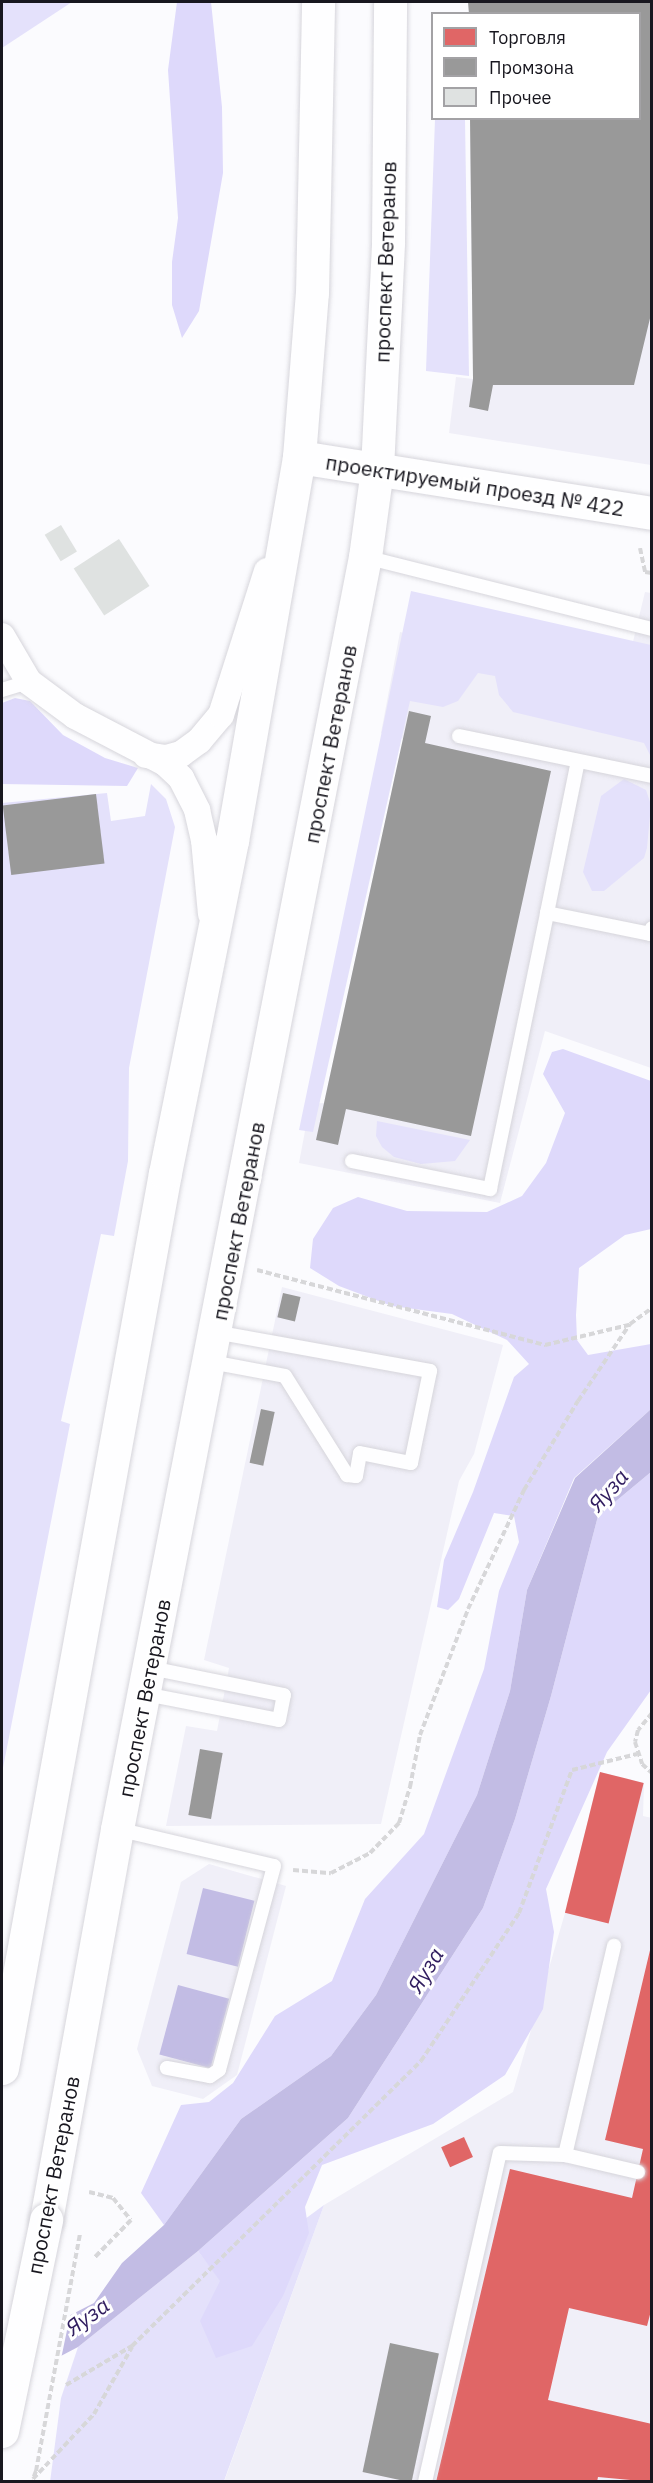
<!DOCTYPE html>
<html>
<head>
<meta charset="utf-8">
<style>
	body { margin:0 }
	#map { position:relative; width:653px; height:2483px; overflow:hidden; background:#fbfbfe; font-family:"IBM Plex Sans",sans-serif }
	div>[style] { position:absolute }
	[style*='--x'] { left:calc(var(--x)*1px); top:calc(var(--y)*1px); width:calc(var(--w)*1px); rotate:calc(var(--a)*1deg) }
	.built>* { inset:0; background:#f0eff8 }
	.green>* { inset:0; background:#e4e1fb }
	.forest>* { inset:0; background:#ded9fb }
	.water>* { inset:0; background:#c2bce4; transform-origin:0 0 }
	.pier>* { inset:0; background:#fbfbfe }
	.shops>* { inset:0; background:#e06666; transform-origin:0 0 }
	.industry>* { inset:0; background:#999; transform-origin:0 0 }
	.building>* { inset:0; background:#dfe2e1; transform-origin:0 0 }
	.path>* { height:4px; margin-top:-2px; transform-origin:0; background:repeating-linear-gradient(90deg,#d7d7d9 0 6px,transparent 0 9px) }
	.roads { filter:drop-shadow(0 0 2px #d6d5db) drop-shadow(0 0 2px #d6d5db) }
	.lane>* { height:14px; margin:-7px; padding:0 7px; transform-origin:7px; border-radius:7px; background:#fefeff }
	.street>* { height:26px; margin:-13px; padding:0 13px; transform-origin:13px; border-radius:13px; background:#fefeff }
	.secondary>* { height:33px; margin:-16.5px; padding:0 16.5px; transform-origin:16.5px; border-radius:16.5px; background:#fefeff }
	.path-bridge>* { height:4px; margin-top:-2px; transform-origin:0; background:repeating-linear-gradient(90deg,#d7d7d9 0 6px,transparent 0 9px) }
	.bridges { filter:drop-shadow(0 0 2px #d6d5db) drop-shadow(0 0 2px #d6d5db) }
	.secondary-bridge>* { height:33px; margin:-16.5px; padding:0 16.5px; transform-origin:16.5px; border-radius:16.5px; background:#fefeff }
	span { translate:-50% -50%; white-space:nowrap; text-align:center; line-height:1.15; -webkit-text-stroke:6px #fff; paint-order:stroke }
	.street-label { font-size:21px; color:#18171f }
	.water-label { font-size:22px; color:#301d5f; font-style:italic }
	.frame { position:absolute; inset:0; border:3px solid #18171f; pointer-events:none }
	.legend { position:absolute; left:431px; top:12px; width:210px; height:108px; box-sizing:border-box; background:#fff; border:2px solid #a3a2a5; margin:0; padding:8px 10px; list-style:none; font-size:18px; color:#18171f }
	.legend li { display:flex; align-items:center; gap:12px; height:30px }
	.legend b { width:30px; border:2px solid #a3a2a5 }
</style>
</head>
<body>
<div id="map">
	<div class="built">
		<i style="clip-path:polygon(468px 2px,651px 2px,651px 465px,449px 433px,456px 377px,473px 379px,470px 119px,640px 118px,640px 14px,469px 13px)"></i>
		<i style="clip-path:polygon(645px 592px,651px 593px,651px 1068px,545px 1031px,500px 1203px,299px 1163px,310px 1104px,324px 1103px,403px 739px,381px 733px,400px 632px,623px 683px)"></i>
		<i style="clip-path:polygon(282px 1287px,503px 1345px,474px 1454px,459px 1481px,381px 1824px,166px 1826px,186px 1726px,217px 1731px,229px 1668px,204px 1660px)"></i>
		<i style="clip-path:polygon(600px 1772px,644px 1783px,643px 1816px,652px 1818px,651px 2481px,224px 2482px,324px 2205px,513px 2092px,565px 1913px)"></i>
		<i style="clip-path:polygon(209px 1864px,286px 1886px,237px 2075px,203px 2099px,152px 2086px,137px 2049px,181px 1882px)"></i>
	</div>
	<div class="green">
		<i style="clip-path:polygon(2px 2px,72px 2px,2px 48px)"></i>
		<i style="clip-path:polygon(435px 119px,465px 119px,469px 376px,426px 371px)"></i>
		<i style="clip-path:polygon(411px 591px,651px 645px,651px 757px,644px 743px,513px 712px,499px 695px,495px 676px,478px 673px,458px 701px,443px 707px,410px 701px,313px 1132px,299px 1130px)"></i>
		<i style="clip-path:polygon(624px 779px,646px 790px,651px 805px,647px 848px,644px 858px,604px 891px,592px 891px,583px 872px,601px 796px)"></i>
		<i style="clip-path:polygon(151px 784px,166px 799px,175px 827px,129px 1068px,128px 1161px,114px 1236px,101px 1234px,61px 1421px,70px 1424px,2px 1773px,2px 803px,107px 793px,111px 821px,145px 816px)"></i>
		<i style="clip-path:polygon(377px 1121px,470px 1140px,455px 1161px,421px 1164px,394px 1157px,382px 1147px,376px 1136px)"></i>
		<i style="clip-path:polygon(324px 2205px,224px 2481px,50px 2482px,61px 2398px,78px 2347px,198px 2251px,221px 2281px)"></i>
	</div>
	<div class="forest">
		<i style="clip-path:polygon(177px 2px,211px 2px,222px 107px,223px 173px,199px 311px,182px 338px,172px 305px,172px 262px,178px 218px,168px 70px)"></i>
		<i style="clip-path:polygon(15px 698px,30px 701px,63px 735px,105px 758px,138px 768px,127px 786px,2px 784px,2px 703px)"></i>
		<i style="clip-path:polygon(563px 1049px,651px 1081px,651px 1229px,625px 1235px,579px 1268px,576px 1315px,577px 1340px,588px 1355px,651px 1344px,651px 1409px,574px 1478px,527px 1590px,510px 1691px,477px 1795px,376px 1995px,331px 2056px,241px 2119px,164px 2225px,141px 2193px,181px 2105px,209px 2102px,233px 2083px,275px 2016px,332px 1981px,365px 1899px,424px 1834px,484px 1669px,499px 1591px,519px 1542px,514px 1516px,494px 1513px,459px 1599px,448px 1610px,437px 1607px,444px 1560px,473px 1492px,514px 1377px,529px 1364px,507px 1340px,452px 1314px,392px 1306px,339px 1286px,310px 1268px,313px 1239px,333px 1208px,358px 1197px,407px 1211px,487px 1212px,522px 1196px,546px 1163px,565px 1113px,543px 1074px,552px 1052px)"></i>
		<i style="clip-path:polygon(651px 1472px,651px 1690px,607px 1752px,546px 1889px,554px 1932px,543px 2009px,505px 2075px,433px 2124px,322px 2165px,305px 2207px,309px 2233px,283px 2296px,252px 2346px,216px 2358px,200px 2321px,220px 2281px,198px 2251px,348px 2118px,483px 1908px,515px 1819px,551px 1696px,598px 1516px)"></i>
	</div>
	<div class="water">
		<i style="clip-path:polygon(651px 1409px,651px 1472px,598px 1516px,551px 1696px,515px 1819px,483px 1908px,348px 2118px,198px 2251px,78px 2347px,2px 2387px,2px 2350px,94px 2303px,122px 2263px,164px 2225px,241px 2119px,331px 2056px,376px 1995px,477px 1795px,510px 1691px,527px 1590px,575px 1478px)"></i>
		<i style="left:203px;top:1888px;width:53px;height:68px;rotate:14deg"></i>
		<i style="left:178px;top:1985px;width:53px;height:72px;rotate:15deg"></i>
	</div>
	<div class="pier">
		<i style="clip-path:polygon(71px 2311px,61px 2359px,2px 2390px,2px 2347px)"></i>
	</div>
	<div class="shops">
		<i style="left:600px;top:1772px;width:45px;height:145px;rotate:14deg"></i>
		<i style="clip-path:polygon(651px 1946px,652px 2307px,647px 2326px,569px 2308px,548px 2400px,652px 2424px,652px 2482px,598px 2477px,597px 2482px,436px 2482px,510px 2169px,632px 2198px,643px 2149px,605px 2140px)"></i>
		<i style="left:464px;top:2137px;width:22px;height:25px;rotate:66deg"></i>
	</div>
	<div class="industry">
		<i style="clip-path:polygon(468px 2px,652px 2px,652px 310px,634px 385px,493px 385px,488px 411px,469px 407px,473px 379px,470px 118px,640px 118px,640px 14px,469px 14px)"></i>
		<i style="clip-path:polygon(409px 711px,431px 716px,425px 743px,551px 771px,471px 1136px,346px 1109px,338px 1145px,316px 1140px)"></i>
		<i style="left:96px;top:794px;width:70px;height:94px;rotate:83deg"></i>
		<i style="left:283px;top:1293px;width:18px;height:25px;rotate:13deg"></i>
		<i style="left:261px;top:1409px;width:14px;height:55px;rotate:12deg"></i>
		<i style="left:200px;top:1749px;width:23px;height:67px;rotate:10deg"></i>
		<i style="left:390px;top:2343px;width:50px;height:132px;rotate:12deg"></i>
	</div>
	<div class="building">
		<i style="left:61px;top:525px;width:31px;height:19px;rotate:59deg"></i>
		<i style="left:119px;top:539px;width:56px;height:54px;rotate:57deg"></i>
	</div>
	<div class="path">
		<i style="--x:640;--y:548;--w:25;--a:78"></i>
		<i style="--x:645;--y:572;--w:7;--a:8"></i>
		<i style="--x:257;--y:1270;--w:298;--a:14.6"></i>
		<i style="--x:545;--y:1345;--w:86;--a:-13.4"></i>
		<i style="--x:652;--y:1713;--w:22;--a:129"></i>
		<i style="--x:638;--y:1730;--w:12;--a:104"></i>
		<i style="--x:635;--y:1742;--w:23;--a:72"></i>
		<i style="--x:642;--y:1764;--w:13;--a:42"></i>
		<i style="--x:293;--y:1870;--w:38;--a:5"></i>
		<i style="--x:331;--y:1873;--w:44;--a:-27.1"></i>
		<i style="--x:370;--y:1853;--w:42;--a:-46"></i>
		<i style="--x:399;--y:1823;--w:38;--a:-73"></i>
		<i style="--x:410;--y:1787;--w:53;--a:-79.1"></i>
		<i style="--x:420;--y:1735;--w:135;--a:-69.1"></i>
		<i style="--x:468;--y:1609;--w:132;--a:-64.8"></i>
		<i style="--x:524;--y:1490;--w:104;--a:-58.8"></i>
		<i style="--x:578;--y:1401;--w:93;--a:-56"></i>
		<i style="--x:630;--y:1324;--w:27;--a:-36"></i>
		<i style="--x:89;--y:2192;--w:25;--a:14"></i>
		<i style="--x:113;--y:2198;--w:28;--a:51"></i>
		<i style="--x:131;--y:2220;--w:53;--a:134.2"></i>
		<i style="--x:66;--y:2385;--w:77;--a:-30.6"></i>
		<i style="--x:132;--y:2346;--w:406;--a:-44.6"></i>
		<i style="--x:421;--y:2061;--w:178;--a:-56.5"></i>
		<i style="--x:519;--y:1913;--w:153;--a:-69.7"></i>
		<i style="--x:572;--y:1770;--w:67;--a:-13.8"></i>
		<i style="--x:36;--y:2471;--w:9;--a:111"></i>
		<i style="--x:33;--y:2479;--w:89;--a:-46.8"></i>
		<i style="--x:94;--y:2414;--w:77;--a:-60.4"></i>
	</div>
	<div class="roads">
		<div class="lane">
			<i style="--x:365;--y:557;--w:296;--a:14.1"></i>
			<i style="--x:2;--y:690;--w:28;--a:-17"></i>
			<i style="--x:459;--y:736;--w:197;--a:11.7"></i>
			<i style="--x:547;--y:913;--w:155;--a:-78.5"></i>
			<i style="--x:352;--y:1161;--w:141;--a:11.5"></i>
			<i style="--x:490;--y:1189;--w:282;--a:-78.3"></i>
			<i style="--x:547;--y:913;--w:105;--a:11.5"></i>
			<i style="--x:650;--y:934;--w:6;--a:-72"></i>
			<i style="--x:211;--y:1362;--w:75;--a:10.7"></i>
			<i style="--x:285;--y:1376;--w:117;--a:57.9"></i>
			<i style="--x:347;--y:1475;--w:9;--a:6"></i>
			<i style="--x:356;--y:1476;--w:23;--a:-80"></i>
			<i style="--x:360;--y:1453;--w:52;--a:11.1"></i>
			<i style="--x:411;--y:1463;--w:94;--a:-78.3"></i>
			<i style="--x:430;--y:1371;--w:218;--a:-169.7"></i>
			<i style="--x:145;--y:1694;--w:136;--a:11"></i>
			<i style="--x:279;--y:1720;--w:25;--a:-79"></i>
			<i style="--x:284;--y:1695;--w:137;--a:-168.6"></i>
			<i style="--x:117;--y:1829;--w:161;--a:13.3"></i>
			<i style="--x:274;--y:1866;--w:211;--a:105.1"></i>
			<i style="--x:219;--y:2070;--w:11;--a:146"></i>
			<i style="--x:210;--y:2076;--w:44;--a:-169.5"></i>
			<i style="--x:565;--y:2155;--w:75;--a:13.1"></i>
			<i style="--x:425;--y:2482;--w:337;--a:-77.2"></i>
			<i style="--x:500;--y:2153;--w:65;--a:1.8"></i>
			<i style="--x:565;--y:2155;--w:215;--a:-76.8"></i>
		</div>
		<div class="street">
			<i style="--x:2;--y:636;--w:53;--a:59.6"></i>
			<i style="--x:29;--y:682;--w:57;--a:36.5"></i>
			<i style="--x:75;--y:716;--w:102;--a:27.6"></i>
			<i style="--x:165;--y:763;--w:22;--a:43"></i>
			<i style="--x:181;--y:778;--w:36;--a:63"></i>
			<i style="--x:197;--y:810;--w:31;--a:77"></i>
			<i style="--x:204;--y:840;--w:74;--a:84.6"></i>
			<i style="--x:146;--y:755;--w:20;--a:9"></i>
			<i style="--x:166;--y:758;--w:16;--a:-15"></i>
			<i style="--x:181;--y:754;--w:22;--a:-36"></i>
			<i style="--x:199;--y:741;--w:34;--a:-50"></i>
			<i style="--x:221;--y:715;--w:151;--a:-72.3"></i>
		</div>
		<div class="secondary">
			<i style="--x:299;--y:457;--w:357;--a:9"></i>
			<i style="--x:2;--y:2068;--w:910;--a:-79.68"></i>
			<i style="--x:165;--y:1173;--w:339;--a:-78.6"></i>
			<i style="--x:232;--y:841;--w:390;--a:-80.1"></i>
			<i style="--x:299;--y:457;--w:165;--a:-85.5"></i>
			<i style="--x:312;--y:293;--w:291;--a:-88.8"></i>
			<i style="--x:46;--y:2220;--w:397;--a:-79.7"></i>
			<i style="--x:117;--y:1829;--w:1296;--a:-78.97"></i>
			<i style="--x:365;--y:557;--w:89;--a:-82.2"></i>
			<i style="--x:377;--y:469;--w:227;--a:-87.2"></i>
			<i style="--x:388;--y:242;--w:240;--a:-89.5"></i>
		</div>
	</div>
	<div class="path-bridge">
		<i style="--x:36;--y:2471;--w:242;--a:-79.5"></i>
	</div>
	<div class="bridges">
		<div class="secondary-bridge">
			<i style="--x:2;--y:2431;--w:216;--a:-78.2"></i>
		</div>
	</div>
	<div class="street-label">
		<span style="left:385px;top:262px;rotate:-88deg">проспект Ветеранов</span>
		<span style="left:475px;top:485px;rotate:9deg">проектируемый проезд № 422</span>
		<span style="left:330px;top:744px;rotate:-79deg">проспект Ветеранов</span>
		<span style="left:238px;top:1221px;rotate:-79deg">проспект Ветеранов</span>
		<span style="left:144px;top:1698px;rotate:-79deg">проспект Ветеранов</span>
		<span style="left:53px;top:2175px;rotate:-79deg">проспект Ветеранов</span>
	</div>
	<div class="water-label">
		<span style="left:608px;top:1490px;rotate:-49deg">Яуза</span>
		<span style="left:425px;top:1970px;rotate:-59deg">Яуза</span>
		<span style="left:87px;top:2316px;rotate:-36deg">Яуза</span>
	</div>
	<div class="frame"></div>
	<ul class="legend">
	<li><b style="height:16px;background:#e06666"></b>Торговля</li>
	<li><b style="height:16px;background:#999"></b>Промзона</li>
	<li><b style="height:16px;background:#dfe2e1"></b>Прочее</li>
	</ul>
</div>
</body>
</html>
